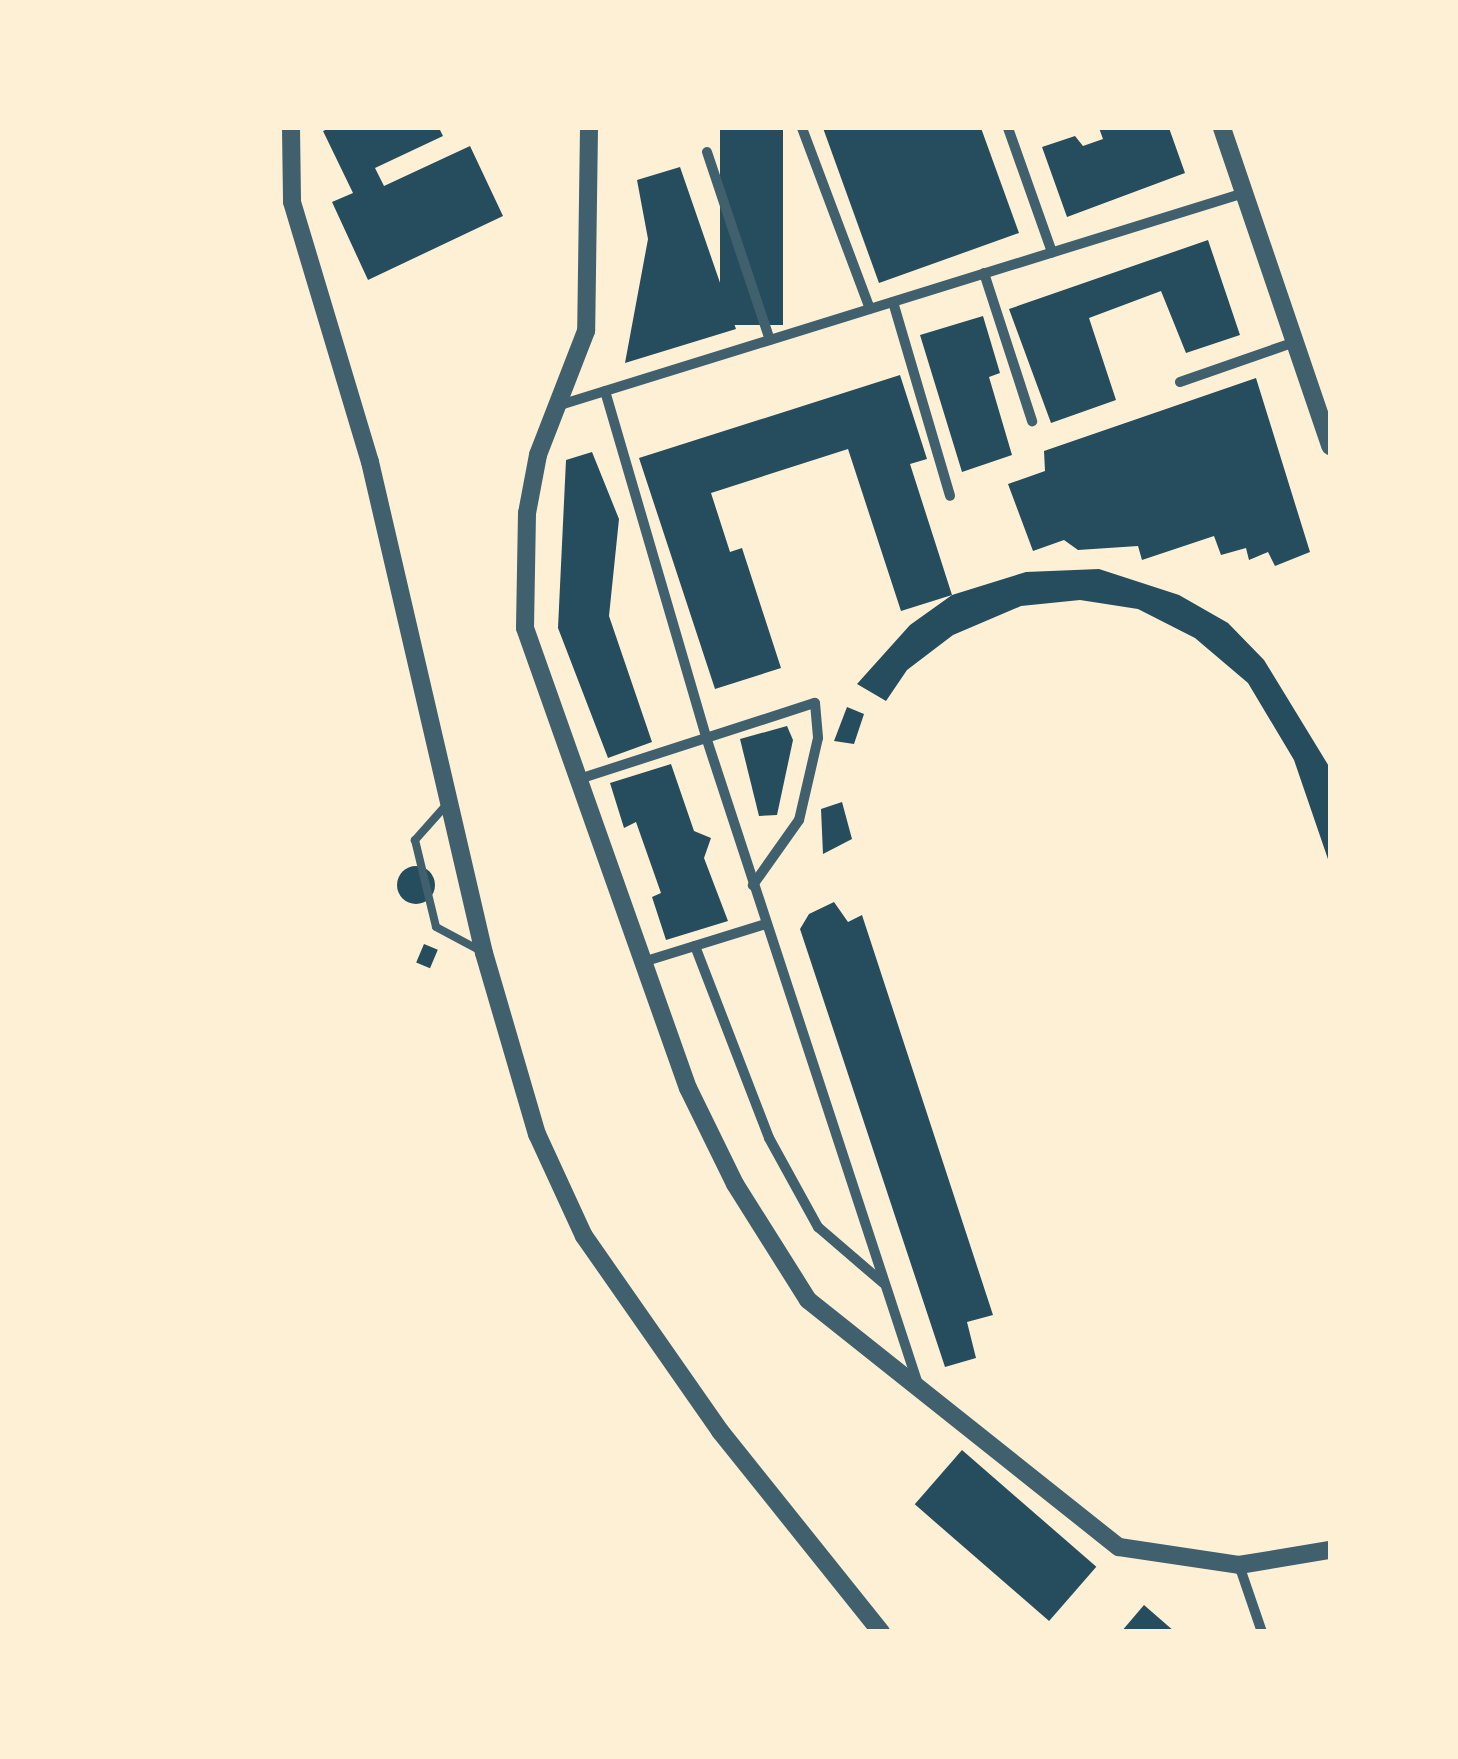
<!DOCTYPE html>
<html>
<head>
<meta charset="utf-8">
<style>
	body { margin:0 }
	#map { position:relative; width:1458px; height:1759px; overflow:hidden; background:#fdf0d5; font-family:"Zilla Slab",serif }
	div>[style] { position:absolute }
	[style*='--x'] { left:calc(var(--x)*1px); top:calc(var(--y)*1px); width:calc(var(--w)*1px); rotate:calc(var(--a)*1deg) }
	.building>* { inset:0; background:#264d5e; transform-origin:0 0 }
	.round { border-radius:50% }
	.service>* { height:8px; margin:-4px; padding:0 4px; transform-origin:4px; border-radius:4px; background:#3f606c }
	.minor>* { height:10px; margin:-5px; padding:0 5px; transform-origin:5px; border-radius:5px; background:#3f606c }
	.tertiary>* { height:18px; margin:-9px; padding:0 9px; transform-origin:9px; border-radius:9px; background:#3f606c }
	span { translate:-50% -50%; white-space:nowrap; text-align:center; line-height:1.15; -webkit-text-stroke:9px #fdf0d5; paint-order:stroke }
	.frame { position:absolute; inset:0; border:130px solid #fdf0d5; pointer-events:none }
</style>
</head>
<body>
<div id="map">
	<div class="building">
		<i style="clip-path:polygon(330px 128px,439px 128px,443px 136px,375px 168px,384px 186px,470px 146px,503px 216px,368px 280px,332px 202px,353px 193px,323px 131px)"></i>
		<i style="left:720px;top:128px;width:63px;height:197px"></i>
		<i style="clip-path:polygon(823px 128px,981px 128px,1019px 233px,879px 283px)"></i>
		<i style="clip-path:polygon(1099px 128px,1169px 128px,1185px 173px,1067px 217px,1042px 147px,1075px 136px,1083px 146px,1103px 139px)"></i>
		<i style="clip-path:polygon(680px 167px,736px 329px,625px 363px,648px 239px,637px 180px)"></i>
		<i style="clip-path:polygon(1208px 240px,1240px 335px,1186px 353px,1161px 291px,1089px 318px,1116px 400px,1051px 423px,1009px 309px)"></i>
		<i style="clip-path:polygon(983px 316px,1000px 373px,989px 377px,1012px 455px,962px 472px,920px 335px)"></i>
		<i style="clip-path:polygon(900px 375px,927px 459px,910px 464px,952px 595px,901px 611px,848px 449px,711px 493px,730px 552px,742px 548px,781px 668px,715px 689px,639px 458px)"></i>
		<i style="clip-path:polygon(1256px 378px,1310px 552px,1275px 566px,1268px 552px,1249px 560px,1246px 548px,1221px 555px,1214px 536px,1142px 560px,1138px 546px,1078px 550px,1064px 540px,1033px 551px,1008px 484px,1045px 471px,1044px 451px)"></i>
		<i style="clip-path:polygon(592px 452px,619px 519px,609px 616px,652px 742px,608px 758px,558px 628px,566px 460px)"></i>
		<i style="clip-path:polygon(1099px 569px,1179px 595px,1228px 623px,1264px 660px,1330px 768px,1330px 865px,1294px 760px,1248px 683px,1195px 638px,1138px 609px,1080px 600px,1021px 606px,953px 635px,907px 670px,886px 701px,857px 684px,910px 625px,952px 595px,1026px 572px)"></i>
		<i style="clip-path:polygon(847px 707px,864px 714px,854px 744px,834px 741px)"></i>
		<i style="clip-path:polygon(787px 726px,793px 740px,777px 815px,759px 816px,740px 739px)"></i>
		<i style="clip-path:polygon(671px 764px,694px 831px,711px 838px,704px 858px,728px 921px,666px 940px,652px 897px,661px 893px,636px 822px,624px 828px,610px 783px)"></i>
		<i style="clip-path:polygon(842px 802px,852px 839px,823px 854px,821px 809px)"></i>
		<i class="round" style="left:397px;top:866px;width:38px;height:38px"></i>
		<i style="clip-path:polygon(834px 902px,848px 922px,862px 915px,993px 1315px,967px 1322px,976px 1358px,945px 1367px,800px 929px,809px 914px)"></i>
		<i style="left:424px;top:944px;width:15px;height:20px;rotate:23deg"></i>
		<i style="left:962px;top:1450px;width:178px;height:72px;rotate:41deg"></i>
		<i style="clip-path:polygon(1144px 1605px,1175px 1632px,1121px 1632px)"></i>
	</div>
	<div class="service">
		<i style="--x:448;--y:803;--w:50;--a:131.7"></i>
		<i style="--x:415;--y:840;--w:89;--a:76.4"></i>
		<i style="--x:436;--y:927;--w:51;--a:28.1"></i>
	</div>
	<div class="minor">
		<i style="--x:802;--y:128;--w:193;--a:69.4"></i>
		<i style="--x:1008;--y:128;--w:132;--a:70.5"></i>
		<i style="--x:707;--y:152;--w:198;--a:71.5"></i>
		<i style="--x:984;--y:273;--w:156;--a:72"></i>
		<i style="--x:893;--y:302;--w:202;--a:73.6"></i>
		<i style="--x:1180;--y:382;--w:122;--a:-19.2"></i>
		<i style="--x:605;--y:391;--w:360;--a:73.7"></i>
		<i style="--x:706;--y:737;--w:684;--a:71.86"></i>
		<i style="--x:560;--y:405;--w:716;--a:-17.22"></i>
		<i style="--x:576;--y:780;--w:251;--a:-17.9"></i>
		<i style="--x:815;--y:703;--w:35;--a:85"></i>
		<i style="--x:818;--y:738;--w:84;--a:103"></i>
		<i style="--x:799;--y:820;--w:80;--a:125.3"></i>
		<i style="--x:695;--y:946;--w:206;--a:68.9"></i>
		<i style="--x:769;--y:1138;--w:102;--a:61.2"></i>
		<i style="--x:818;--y:1227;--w:86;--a:40.7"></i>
		<i style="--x:643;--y:962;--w:129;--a:-17.2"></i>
		<i style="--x:1239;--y:1565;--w:71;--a:71.1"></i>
	</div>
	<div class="tertiary">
		<i style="--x:291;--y:128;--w:74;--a:89.2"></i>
		<i style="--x:292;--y:202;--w:271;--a:73.3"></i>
		<i style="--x:370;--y:462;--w:504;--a:76.93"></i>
		<i style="--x:484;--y:953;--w:189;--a:73.7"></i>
		<i style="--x:537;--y:1134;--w:112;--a:65.3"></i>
		<i style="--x:584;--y:1236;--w:238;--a:55.1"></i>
		<i style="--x:720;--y:1431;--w:258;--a:51.3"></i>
		<i style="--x:589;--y:128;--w:203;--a:90.8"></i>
		<i style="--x:586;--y:331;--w:133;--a:111.2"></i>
		<i style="--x:538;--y:455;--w:59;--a:100.7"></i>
		<i style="--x:527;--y:513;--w:115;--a:91"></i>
		<i style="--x:525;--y:628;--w:488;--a:70.5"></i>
		<i style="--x:688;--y:1088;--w:107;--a:63.9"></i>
		<i style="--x:735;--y:1184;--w:137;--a:57.8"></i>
		<i style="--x:808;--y:1300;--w:397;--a:38.5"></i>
		<i style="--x:1119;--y:1547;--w:121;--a:8.5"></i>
		<i style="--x:1239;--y:1565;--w:92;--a:-9.4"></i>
		<i style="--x:1222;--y:128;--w:336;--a:71.2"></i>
	</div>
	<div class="frame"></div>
</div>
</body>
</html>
